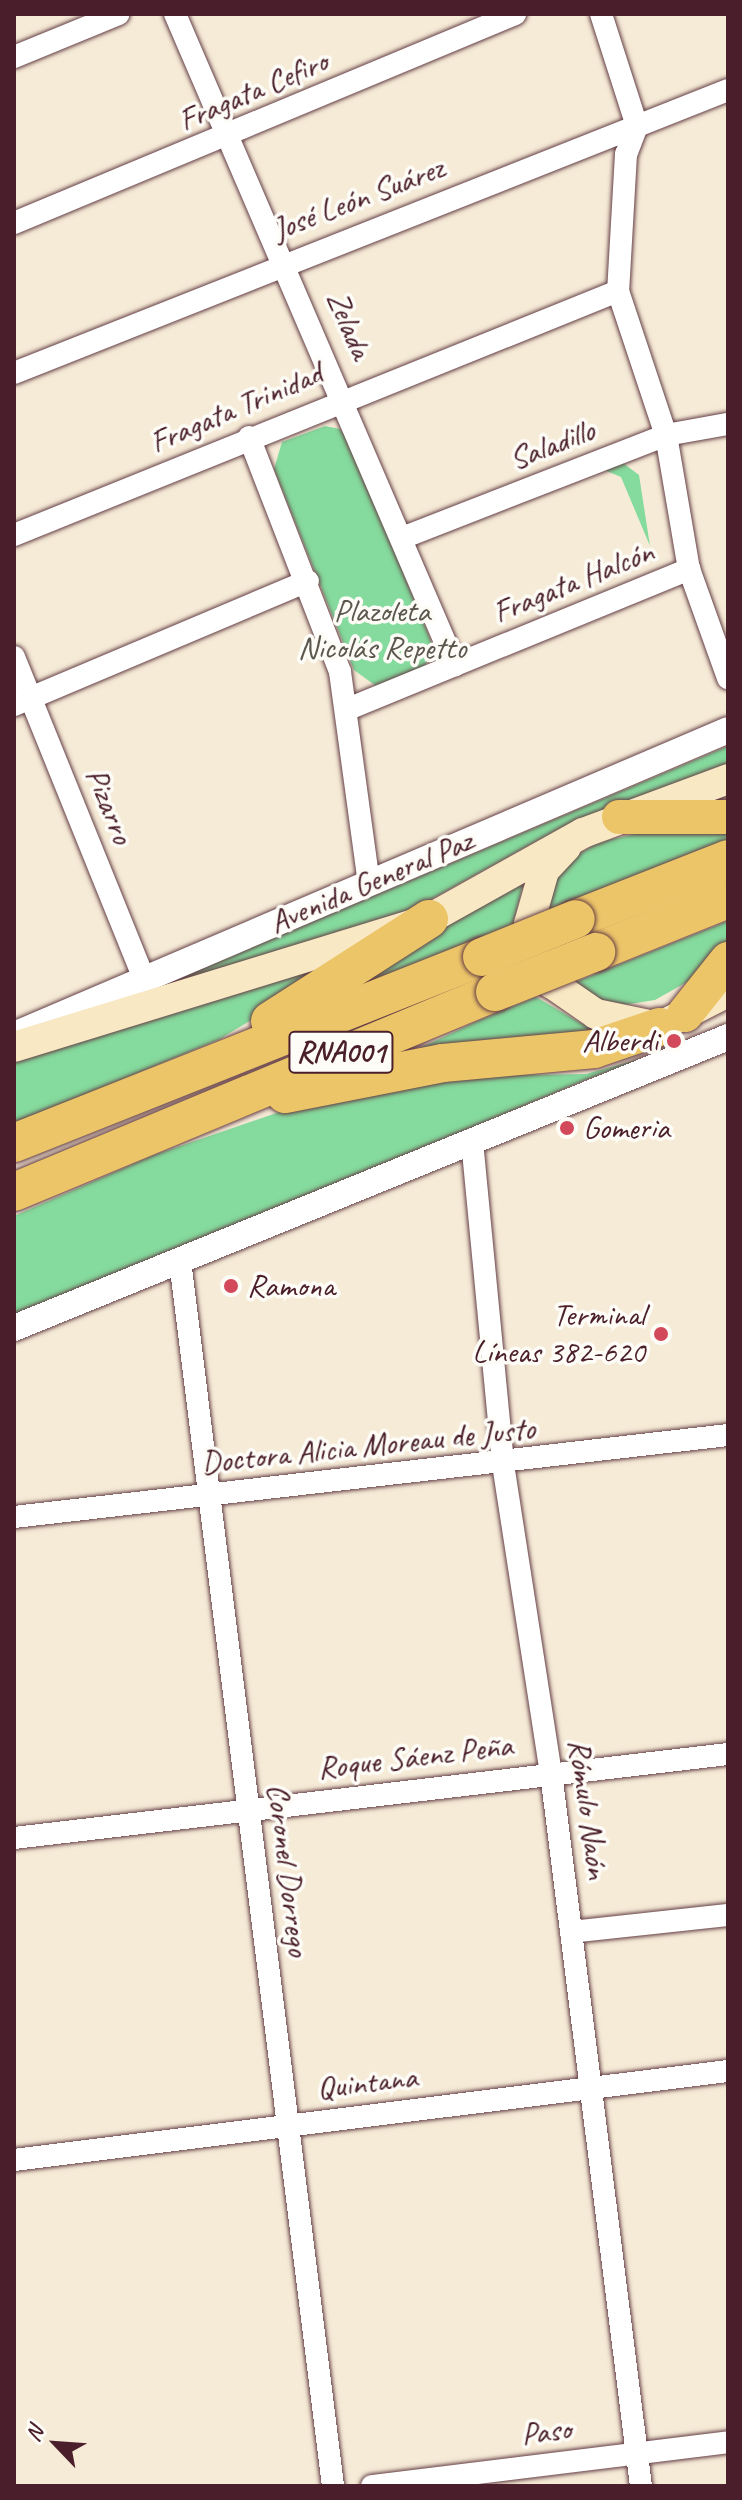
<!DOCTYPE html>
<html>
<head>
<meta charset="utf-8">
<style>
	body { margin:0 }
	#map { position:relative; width:742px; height:2500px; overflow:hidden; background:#f6ebd7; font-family:Caveat,sans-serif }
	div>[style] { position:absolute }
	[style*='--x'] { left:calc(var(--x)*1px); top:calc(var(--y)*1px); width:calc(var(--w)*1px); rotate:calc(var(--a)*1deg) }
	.green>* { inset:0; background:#85da9d }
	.roads { filter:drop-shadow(0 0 2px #643e45) drop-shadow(0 0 2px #643e45) }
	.minor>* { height:22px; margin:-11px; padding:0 11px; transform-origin:11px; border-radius:11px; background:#fff }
	.tertiary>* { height:26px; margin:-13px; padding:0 13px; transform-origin:13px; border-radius:13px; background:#fff }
	.secondary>* { height:30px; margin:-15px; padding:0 15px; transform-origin:15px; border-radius:15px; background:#f8e8c3 }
	.primary>* { height:34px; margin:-17px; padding:0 17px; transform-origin:17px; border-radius:17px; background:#edc569 }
	.trunk>* { height:36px; margin:-18px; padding:0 18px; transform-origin:18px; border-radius:18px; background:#edc569 }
	.motorway>* { height:38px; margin:-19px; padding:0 19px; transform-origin:19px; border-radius:19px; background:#edc569 }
	.bridges { filter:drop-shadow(0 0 2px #643e45) drop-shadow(0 0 2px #643e45) }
	.motorway-bridge>* { height:38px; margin:-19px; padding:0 19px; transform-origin:19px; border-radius:19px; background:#edc569 }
	.dots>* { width:22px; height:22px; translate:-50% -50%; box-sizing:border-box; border:4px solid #fdfcf7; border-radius:50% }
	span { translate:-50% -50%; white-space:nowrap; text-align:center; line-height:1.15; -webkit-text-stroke:7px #fdfcf7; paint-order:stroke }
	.shield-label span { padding:2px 6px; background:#fdfcf7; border:2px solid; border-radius:6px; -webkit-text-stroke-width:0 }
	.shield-label { font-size:30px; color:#4a1f2b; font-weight:700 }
	.street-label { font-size:32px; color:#4a1f2b }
	.park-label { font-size:32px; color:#5c574d }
	.poi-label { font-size:32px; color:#4a1f2b }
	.right { translate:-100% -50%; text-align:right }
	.left { translate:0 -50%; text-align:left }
	.frame { position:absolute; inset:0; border:16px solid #4a1f2b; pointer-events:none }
	.north { position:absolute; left:16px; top:2404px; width:80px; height:80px; -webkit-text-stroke:6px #fdfcf7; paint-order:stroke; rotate:295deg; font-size:22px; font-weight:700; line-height:32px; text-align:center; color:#4a1f2b }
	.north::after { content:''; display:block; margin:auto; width:28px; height:36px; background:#4a1f2b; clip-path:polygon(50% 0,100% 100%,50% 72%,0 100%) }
</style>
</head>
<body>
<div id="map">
	<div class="green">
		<i style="clip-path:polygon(325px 426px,340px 429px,350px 442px,433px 646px,424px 669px,376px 686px,354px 670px,274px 469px,282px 442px)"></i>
		<i style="clip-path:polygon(623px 463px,639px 475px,650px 546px,621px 477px,604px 470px)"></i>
		<i style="clip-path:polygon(728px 746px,728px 767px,562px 827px,392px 921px,130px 999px)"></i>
		<i style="clip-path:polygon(728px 828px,728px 841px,539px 919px,544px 896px,573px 858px,599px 842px,654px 830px)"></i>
		<i style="clip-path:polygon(524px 881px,512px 928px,345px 995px,381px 962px)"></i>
		<i style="clip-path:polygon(728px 921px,728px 943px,703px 973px,655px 1000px,604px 1008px,568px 985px)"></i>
		<i style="clip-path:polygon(382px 942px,218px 1040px,14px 1124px,14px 1054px)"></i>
		<i style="clip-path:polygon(536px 997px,596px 1032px,411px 1052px,480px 1020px)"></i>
		<i style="clip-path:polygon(646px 1057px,578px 1083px,14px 1319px,14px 1216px,154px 1155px,282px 1111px,466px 1076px,586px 1074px)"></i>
	</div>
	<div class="roads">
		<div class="minor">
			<i style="--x:175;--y:14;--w:709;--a:66.73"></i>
			<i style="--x:601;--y:14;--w:118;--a:72.2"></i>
			<i style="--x:637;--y:126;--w:30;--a:111"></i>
			<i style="--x:626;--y:154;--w:137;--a:93.3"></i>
			<i style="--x:618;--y:291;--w:152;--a:71.6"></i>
			<i style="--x:666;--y:435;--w:136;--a:80.3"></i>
			<i style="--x:689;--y:569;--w:116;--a:70.3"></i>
			<i style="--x:14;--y:57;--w:113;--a:-22.3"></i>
			<i style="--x:14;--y:223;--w:543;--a:-22.64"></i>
			<i style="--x:14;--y:373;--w:768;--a:-21.62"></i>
			<i style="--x:249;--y:437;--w:252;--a:68.8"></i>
			<i style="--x:340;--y:672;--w:214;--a:82.2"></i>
			<i style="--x:14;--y:535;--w:651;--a:-22"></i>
			<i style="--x:402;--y:538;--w:283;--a:-21.3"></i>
			<i style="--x:666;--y:435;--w:63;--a:-10.1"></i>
			<i style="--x:14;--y:657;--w:347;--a:68"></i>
			<i style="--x:14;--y:705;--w:319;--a:-22.9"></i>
			<i style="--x:348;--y:709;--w:369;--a:-22.3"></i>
			<i style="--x:472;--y:1141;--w:324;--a:84.5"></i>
			<i style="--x:503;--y:1464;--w:313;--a:81.2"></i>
			<i style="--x:551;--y:1773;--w:719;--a:82.81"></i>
			<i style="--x:180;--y:1261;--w:1235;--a:82.88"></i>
			<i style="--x:14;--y:1517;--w:719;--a:-6.55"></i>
			<i style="--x:14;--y:1838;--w:719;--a:-6.71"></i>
			<i style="--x:571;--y:1932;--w:158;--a:-6.2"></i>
			<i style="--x:14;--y:2160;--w:720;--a:-7.11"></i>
			<i style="--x:372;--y:2486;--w:359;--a:-7"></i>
		</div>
		<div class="tertiary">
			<i style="--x:14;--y:1035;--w:776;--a:-23.13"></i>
			<i style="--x:14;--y:1328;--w:771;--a:-22.17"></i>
		</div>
		<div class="secondary">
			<i style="--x:566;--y:847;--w:33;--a:133"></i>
			<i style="--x:544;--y:871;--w:55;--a:105.8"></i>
			<i style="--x:529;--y:924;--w:29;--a:84"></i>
			<i style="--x:532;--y:953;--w:36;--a:58"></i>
			<i style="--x:551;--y:983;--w:55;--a:34.6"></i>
			<i style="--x:596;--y:1014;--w:64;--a:11.7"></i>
			<i style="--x:659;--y:1027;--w:77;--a:-26.9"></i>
			<i style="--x:14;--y:1047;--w:434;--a:-17.1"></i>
			<i style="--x:429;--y:919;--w:176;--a:-29.2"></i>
			<i style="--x:583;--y:833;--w:155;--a:-20.4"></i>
		</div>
		<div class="primary">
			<i style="--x:619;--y:817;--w:109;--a:0"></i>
		</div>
		<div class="trunk">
			<i style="--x:685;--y:1014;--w:69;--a:-51.5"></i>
		</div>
		<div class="motorway">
			<i style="--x:576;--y:919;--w:163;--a:-21.5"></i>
			<i style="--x:596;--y:952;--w:142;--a:-21.9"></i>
			<i style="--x:270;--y:1021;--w:189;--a:-32.7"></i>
			<i style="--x:285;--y:1094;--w:161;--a:-11.1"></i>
			<i style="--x:443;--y:1063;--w:152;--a:-5.3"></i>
			<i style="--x:594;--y:1049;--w:69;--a:-18.7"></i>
			<i style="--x:14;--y:1143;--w:504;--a:-21.67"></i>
			<i style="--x:14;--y:1192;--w:521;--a:-22.58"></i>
		</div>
	</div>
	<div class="bridges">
		<div class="motorway-bridge">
			<i style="--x:482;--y:957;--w:101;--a:-22"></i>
			<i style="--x:495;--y:992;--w:109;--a:-21.6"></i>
		</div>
	</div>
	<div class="dots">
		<i style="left:674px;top:1041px;background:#d1495b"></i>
		<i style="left:567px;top:1128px;background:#d1495b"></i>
		<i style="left:231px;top:1286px;background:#d1495b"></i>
		<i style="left:661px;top:1334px;background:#d1495b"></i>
	</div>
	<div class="shield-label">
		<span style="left:341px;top:1052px">RNA001</span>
	</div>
	<div class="street-label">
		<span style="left:253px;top:91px;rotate:-23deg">Fragata Cefiro</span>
		<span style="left:358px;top:199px;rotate:-21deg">José León Suárez</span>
		<span style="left:349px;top:325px;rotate:67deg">Zelada</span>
		<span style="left:236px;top:408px;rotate:-23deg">Fragata Trinidad</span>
		<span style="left:552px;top:445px;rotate:-21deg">Saladillo</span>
		<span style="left:573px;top:582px;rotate:-22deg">Fragata Halcón</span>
		<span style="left:109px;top:806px;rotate:68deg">Pizarro</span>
		<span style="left:371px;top:882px;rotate:-23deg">Avenida General Paz</span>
		<span style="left:368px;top:1446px;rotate:-6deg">Doctora Alicia Moreau de Justo</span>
		<span style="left:415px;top:1757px;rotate:-7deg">Roque Sáenz Peña</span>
		<span style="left:588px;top:1809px;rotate:82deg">Rómulo Naón</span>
		<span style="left:288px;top:1870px;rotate:83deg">Coronel Dorrego</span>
		<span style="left:367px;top:2083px;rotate:-7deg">Quintana</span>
		<span style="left:546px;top:2432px;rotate:-7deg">Paso</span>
	</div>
	<div class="park-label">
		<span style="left:382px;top:630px">Plazoleta<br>Nicolás Repetto</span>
	</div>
	<div class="poi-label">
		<span class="right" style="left:658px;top:1041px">Alberdi</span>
		<span class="left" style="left:583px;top:1128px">Gomeria</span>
		<span class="left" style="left:247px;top:1286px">Ramona</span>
		<span class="right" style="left:645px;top:1334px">Terminal<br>Líneas 382-620</span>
	</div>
	<div class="frame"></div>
	<div class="north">N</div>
</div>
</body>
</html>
